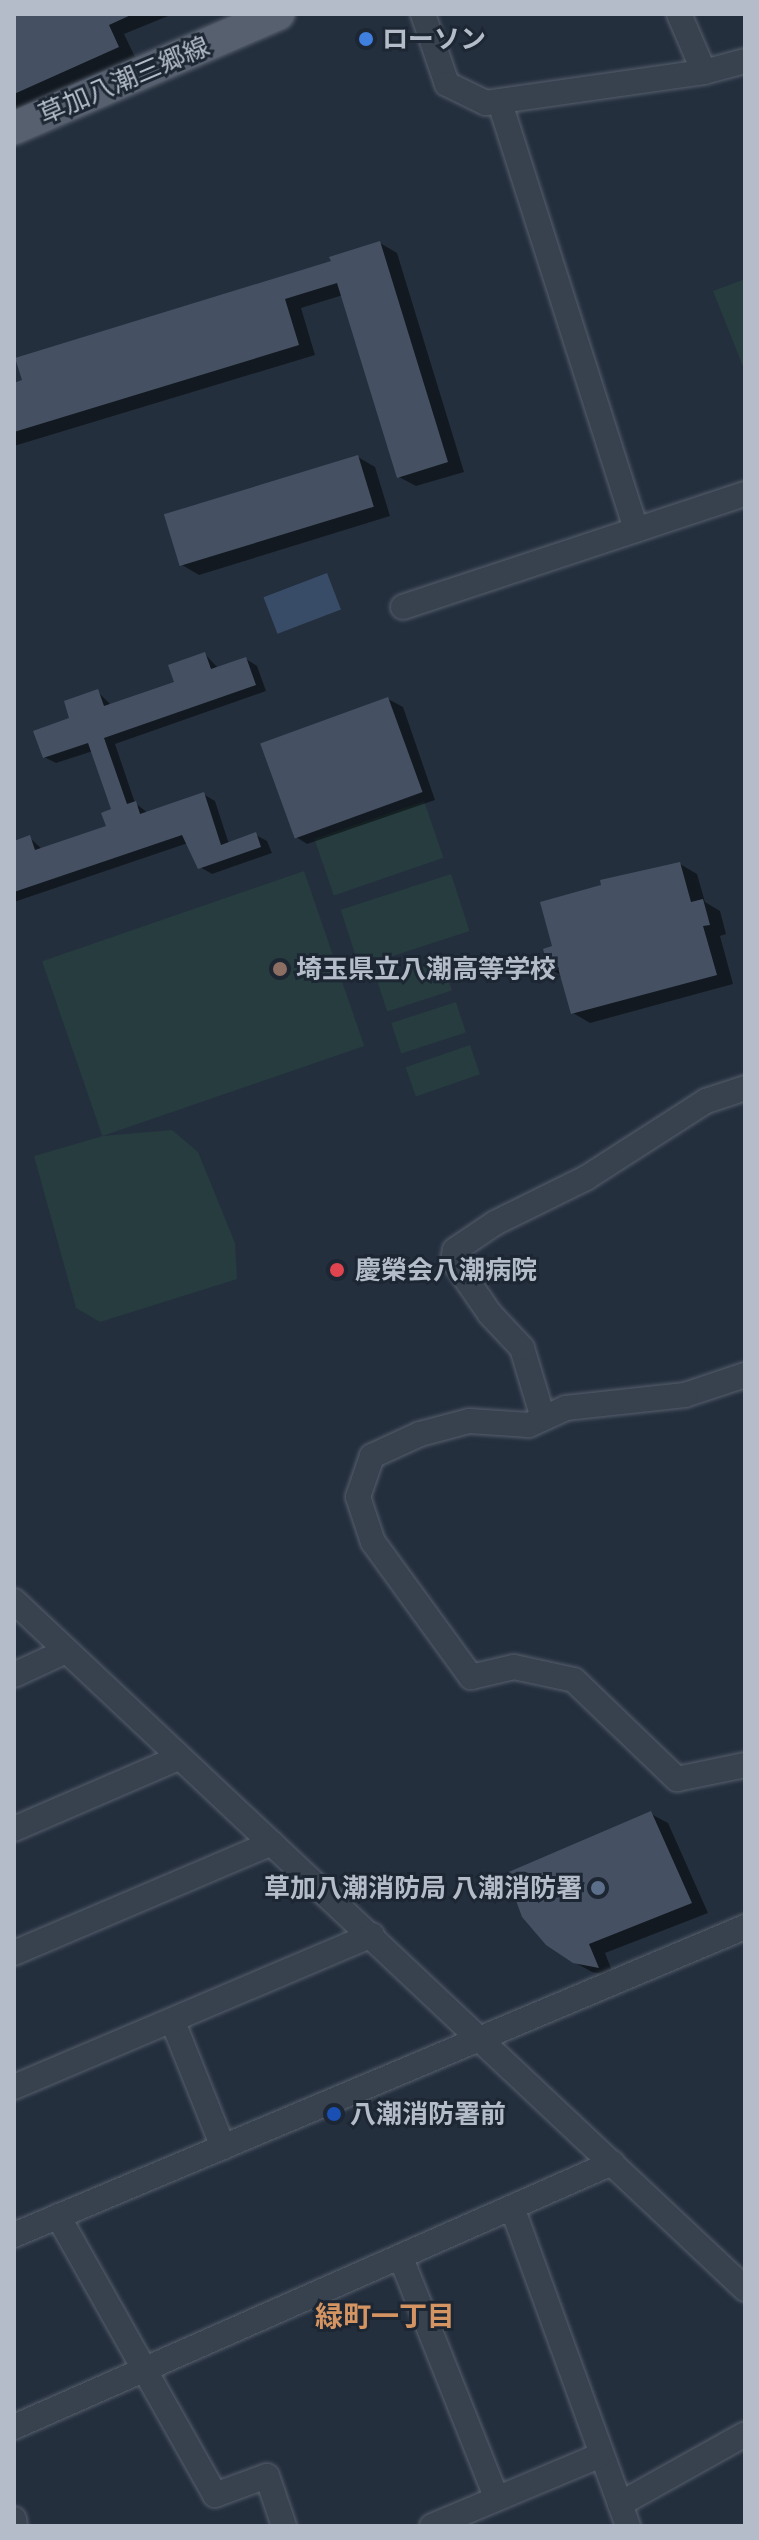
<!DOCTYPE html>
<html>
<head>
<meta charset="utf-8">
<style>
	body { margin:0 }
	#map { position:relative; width:759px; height:2540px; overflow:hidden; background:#242f3e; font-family:"Archivo Narrow","Noto Sans JP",sans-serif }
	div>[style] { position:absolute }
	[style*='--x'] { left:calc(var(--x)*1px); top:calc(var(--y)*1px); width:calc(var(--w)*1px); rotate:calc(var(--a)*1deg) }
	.green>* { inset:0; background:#263c3f; transform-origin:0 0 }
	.water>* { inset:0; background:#394c67; transform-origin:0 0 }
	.shadow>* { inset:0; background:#0007 }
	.building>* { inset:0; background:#455162; transform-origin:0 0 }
	.roads { filter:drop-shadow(0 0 2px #565f6c) drop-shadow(0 0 2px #565f6c) }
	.minor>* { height:24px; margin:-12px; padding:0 12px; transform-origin:12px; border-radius:12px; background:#38414e }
	.major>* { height:32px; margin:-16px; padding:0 16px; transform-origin:16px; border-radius:16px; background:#56606e }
	.dots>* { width:22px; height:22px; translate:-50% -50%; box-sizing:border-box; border:4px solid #1d2633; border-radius:50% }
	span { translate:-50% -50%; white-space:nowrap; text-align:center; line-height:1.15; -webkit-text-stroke:6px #1d2633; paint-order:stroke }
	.poi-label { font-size:26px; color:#b4bcc9; font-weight:700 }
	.left { translate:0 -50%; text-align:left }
	.right { translate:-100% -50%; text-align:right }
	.street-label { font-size:26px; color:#b4bcc9 }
	.neighbourhood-label { font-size:28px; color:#d59563; font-weight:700 }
	.frame { position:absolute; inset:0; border:16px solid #b4bcc9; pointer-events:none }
</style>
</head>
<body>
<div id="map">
	<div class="green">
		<i style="clip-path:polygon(745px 279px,745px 369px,744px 369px,713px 291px)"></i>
		<i style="left:424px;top:801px;width:60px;height:116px;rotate:71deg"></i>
		<i style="left:304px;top:871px;width:185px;height:277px;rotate:71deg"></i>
		<i style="left:451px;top:874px;width:60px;height:116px;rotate:72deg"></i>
		<i style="left:442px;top:960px;width:32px;height:68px;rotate:72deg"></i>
		<i style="left:456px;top:1002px;width:32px;height:68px;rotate:72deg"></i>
		<i style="left:470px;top:1045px;width:31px;height:68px;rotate:71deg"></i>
		<i style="clip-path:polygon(172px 1130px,198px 1152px,235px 1243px,237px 1279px,100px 1322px,76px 1308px,34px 1156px,103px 1136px)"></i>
	</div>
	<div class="water">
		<i style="left:327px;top:573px;width:39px;height:68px;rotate:69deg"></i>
	</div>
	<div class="shadow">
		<i style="clip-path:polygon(14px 14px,173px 14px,124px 34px,135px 57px,14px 110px)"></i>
		<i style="clip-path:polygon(380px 243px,397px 253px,464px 472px,416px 486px,399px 477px,343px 295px,301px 308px,315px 355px,14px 446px,14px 385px)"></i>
		<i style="clip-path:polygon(358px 457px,375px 467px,390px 516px,199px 575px,182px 565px)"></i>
		<i style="clip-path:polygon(205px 654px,219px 669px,246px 659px,257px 666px,266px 691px,115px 744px,135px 803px,148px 813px,203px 794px,215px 801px,229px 844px,256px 835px,267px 841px,272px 853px,212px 874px,200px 867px,188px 843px,14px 902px,14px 843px,30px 838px,43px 850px,108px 828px,114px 811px,93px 751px,56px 763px,44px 757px,72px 719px,98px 692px,112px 706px,177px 683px)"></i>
		<i style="clip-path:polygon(388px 699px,403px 707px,435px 800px,307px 844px,293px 835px)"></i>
		<i style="clip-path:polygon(680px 864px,697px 874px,705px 902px,720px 911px,726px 934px,720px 936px,733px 984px,590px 1023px,573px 1013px,563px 976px,551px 970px,554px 947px)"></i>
		<i style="clip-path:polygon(651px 1814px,668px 1823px,708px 1913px,605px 1953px,614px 1976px,592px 1972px,574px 1962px)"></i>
	</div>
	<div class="building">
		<i style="clip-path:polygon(14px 14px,133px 14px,109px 25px,119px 47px,14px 94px)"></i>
		<i style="clip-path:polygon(380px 241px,448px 462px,397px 478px,337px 283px,285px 299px,299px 345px,14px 432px,14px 383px,22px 380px,15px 358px,331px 261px,329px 257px)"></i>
		<i style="left:358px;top:455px;width:54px;height:203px;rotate:73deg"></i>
		<i style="clip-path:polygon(205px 652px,211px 669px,246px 657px,256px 685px,104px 738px,127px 804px,136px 801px,140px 814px,204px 792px,221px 845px,256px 832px,261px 847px,198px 869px,182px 835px,14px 892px,14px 841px,30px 835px,35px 850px,106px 826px,101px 813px,111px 809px,88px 743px,43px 758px,33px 731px,69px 718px,64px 701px,98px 689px,104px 706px,174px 682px,168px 665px)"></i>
		<i style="left:388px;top:697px;width:101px;height:136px;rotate:70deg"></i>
		<i style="clip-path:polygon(680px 862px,691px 902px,703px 899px,710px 925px,703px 926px,717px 975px,571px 1014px,558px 968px,549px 971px,543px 949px,552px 946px,540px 902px,601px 885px,600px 880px)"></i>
		<i style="clip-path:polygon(651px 1811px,692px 1903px,589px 1944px,599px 1968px,573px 1963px,546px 1945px,522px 1917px,506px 1873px)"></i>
	</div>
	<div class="roads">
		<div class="minor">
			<i style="--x:423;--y:14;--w:74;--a:71.1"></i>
			<i style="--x:447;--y:84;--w:43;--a:26"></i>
			<i style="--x:486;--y:103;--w:220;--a:-8.1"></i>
			<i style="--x:704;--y:72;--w:42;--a:-15"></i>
			<i style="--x:679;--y:14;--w:63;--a:66.7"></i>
			<i style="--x:500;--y:103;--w:448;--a:72.3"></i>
			<i style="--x:403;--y:607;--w:360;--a:-18.3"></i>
			<i style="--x:745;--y:1375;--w:63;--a:161.6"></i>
			<i style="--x:685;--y:1395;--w:120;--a:173.8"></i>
			<i style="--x:566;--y:1408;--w:41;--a:155.3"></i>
			<i style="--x:529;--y:1425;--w:60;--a:-176.2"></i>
			<i style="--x:469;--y:1421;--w:51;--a:165.1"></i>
			<i style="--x:420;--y:1434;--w:53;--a:155.4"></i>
			<i style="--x:372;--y:1456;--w:43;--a:108.9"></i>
			<i style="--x:358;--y:1497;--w:47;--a:71.6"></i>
			<i style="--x:373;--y:1542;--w:167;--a:54"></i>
			<i style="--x:471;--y:1677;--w:44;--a:-13.1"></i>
			<i style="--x:514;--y:1667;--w:61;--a:12.2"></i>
			<i style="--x:574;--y:1680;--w:143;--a:43.9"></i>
			<i style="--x:677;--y:1779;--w:69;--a:-11.6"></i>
			<i style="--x:543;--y:1418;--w:73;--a:-106.7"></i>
			<i style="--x:522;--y:1348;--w:47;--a:-133.3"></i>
			<i style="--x:490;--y:1314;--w:65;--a:-124.4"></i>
			<i style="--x:453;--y:1260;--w:10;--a:-79"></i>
			<i style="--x:455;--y:1250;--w:48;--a:-34"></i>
			<i style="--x:495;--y:1223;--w:102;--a:-26.3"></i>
			<i style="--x:586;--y:1178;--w:143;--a:-32.7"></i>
			<i style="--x:706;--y:1101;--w:41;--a:-18.4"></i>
			<i style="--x:14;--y:1601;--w:1004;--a:43.26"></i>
			<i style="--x:14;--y:1675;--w:57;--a:-24.8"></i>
			<i style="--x:14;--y:1829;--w:179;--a:-23.4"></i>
			<i style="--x:14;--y:1953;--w:280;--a:-23.1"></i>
			<i style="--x:173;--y:2022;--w:135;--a:68.2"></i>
			<i style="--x:14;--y:2087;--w:389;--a:-23"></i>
			<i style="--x:513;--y:2210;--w:336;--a:70"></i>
			<i style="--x:58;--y:2216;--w:320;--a:60.6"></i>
			<i style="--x:215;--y:2495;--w:55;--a:-20.1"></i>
			<i style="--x:267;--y:2476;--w:53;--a:71.2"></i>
			<i style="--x:14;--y:2235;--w:793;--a:-22.85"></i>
			<i style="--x:401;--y:2258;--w:259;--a:68.3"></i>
			<i style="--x:14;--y:2427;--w:654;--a:-23.82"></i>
			<i style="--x:620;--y:2504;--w:143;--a:-29.2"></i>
			<i style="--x:14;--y:2519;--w:7;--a:82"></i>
			<i style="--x:432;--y:2526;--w:183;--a:-22.8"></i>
		</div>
		<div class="major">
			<i style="--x:14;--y:128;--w:288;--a:-23.4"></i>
		</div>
	</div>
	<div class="dots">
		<i style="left:366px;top:39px;background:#3f7fe0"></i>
		<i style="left:280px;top:969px;background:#8d6e63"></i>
		<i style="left:337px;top:1270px;background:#e0444e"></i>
		<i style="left:598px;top:1888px;background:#5c6f8a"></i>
		<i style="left:334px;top:2114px;background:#1a4fb4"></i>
	</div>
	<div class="poi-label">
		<span class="left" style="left:382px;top:39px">ローソン</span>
		<span class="left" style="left:296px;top:969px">埼玉県立八潮高等学校</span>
		<span class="left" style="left:355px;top:1270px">慶榮会八潮病院</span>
		<span class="right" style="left:582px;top:1888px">草加八潮消防局 八潮消防署</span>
		<span class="left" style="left:350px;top:2114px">八潮消防署前</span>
	</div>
	<div class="street-label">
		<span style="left:124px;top:80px;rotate:-23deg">草加八潮三郷線</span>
	</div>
	<div class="neighbourhood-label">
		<span style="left:385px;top:2316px">緑町一丁目</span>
	</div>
	<div class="frame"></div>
</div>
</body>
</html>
